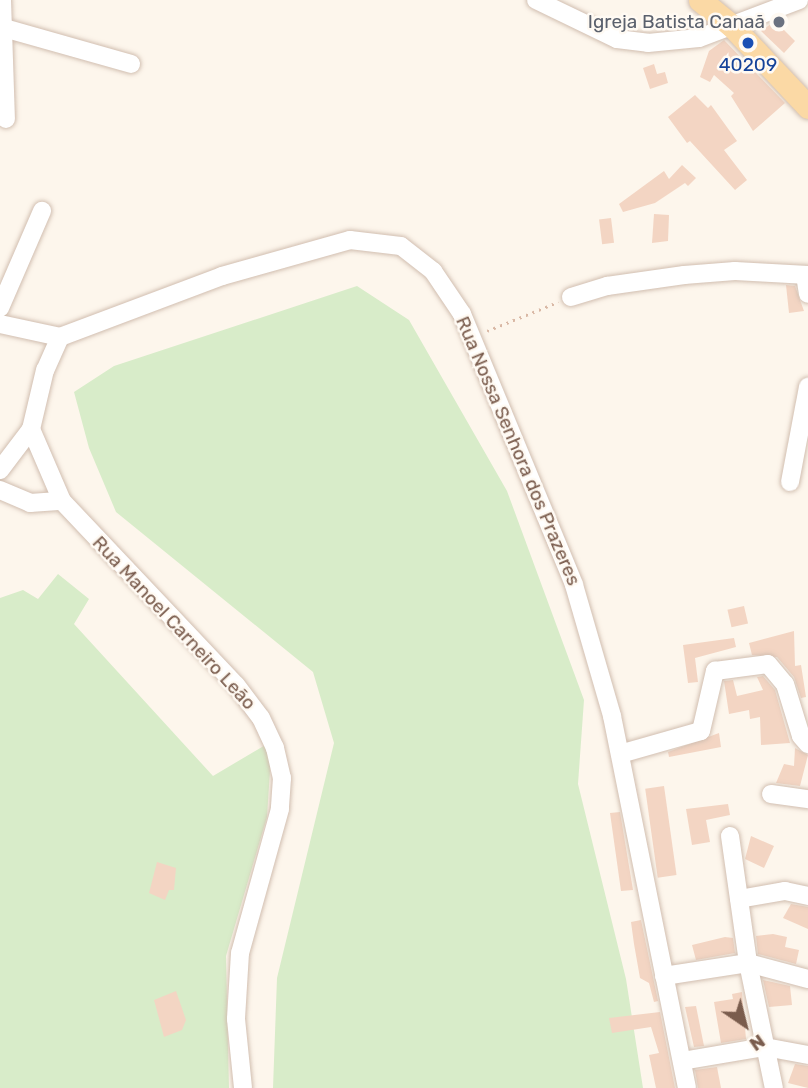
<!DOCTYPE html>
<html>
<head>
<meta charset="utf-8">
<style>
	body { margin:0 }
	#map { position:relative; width:808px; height:1088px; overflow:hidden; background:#fdf6ec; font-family:Rubik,sans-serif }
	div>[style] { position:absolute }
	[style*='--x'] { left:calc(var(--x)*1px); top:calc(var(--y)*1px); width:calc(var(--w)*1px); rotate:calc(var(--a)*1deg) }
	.green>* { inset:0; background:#d8ecc9 }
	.building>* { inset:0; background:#f3d5c3; transform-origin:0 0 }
	.path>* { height:2.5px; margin-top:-1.25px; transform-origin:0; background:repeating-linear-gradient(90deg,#d9b8a5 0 2px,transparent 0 7px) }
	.roads { filter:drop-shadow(0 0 2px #d1beb0) drop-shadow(0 0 2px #d1beb0) }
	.minor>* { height:18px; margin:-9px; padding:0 9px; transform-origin:9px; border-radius:9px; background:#fff }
	.major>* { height:23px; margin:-11.5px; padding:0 11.5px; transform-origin:11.5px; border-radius:11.5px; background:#fbd9a5 }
	.dots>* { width:19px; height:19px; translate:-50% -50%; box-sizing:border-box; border:4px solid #fffaf3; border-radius:50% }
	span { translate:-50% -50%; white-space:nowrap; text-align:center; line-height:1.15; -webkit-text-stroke:5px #fffaf3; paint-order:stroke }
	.worship-label { font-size:19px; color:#5b616d }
	.right { translate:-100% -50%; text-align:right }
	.transit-label { font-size:19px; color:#164399 }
	.street-label { font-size:19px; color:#7a5c4d }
	.north { position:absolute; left:710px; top:990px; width:70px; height:70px; -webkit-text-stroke:5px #fffaf3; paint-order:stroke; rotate:145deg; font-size:19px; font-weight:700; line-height:28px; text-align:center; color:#7a5c4d }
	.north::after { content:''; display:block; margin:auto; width:24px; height:32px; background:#7a5c4d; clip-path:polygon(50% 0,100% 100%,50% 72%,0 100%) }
</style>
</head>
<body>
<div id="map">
	<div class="green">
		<i style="clip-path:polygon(357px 286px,409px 320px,507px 491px,584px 700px,578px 784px,626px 979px,643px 1088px,273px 1088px,277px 978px,334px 743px,313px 672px,116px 512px,89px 448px,74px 392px,114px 366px)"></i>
		<i style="clip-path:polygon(58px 574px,89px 599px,74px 624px,213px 776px,272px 741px,267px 817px,226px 956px,229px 1088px,0 1088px,0 598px,23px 590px,38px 599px)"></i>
	</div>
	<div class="building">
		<i style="clip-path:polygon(775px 21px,795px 41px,784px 53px,761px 31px)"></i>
		<i style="clip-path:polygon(724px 40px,785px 103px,753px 131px,731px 96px,734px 93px,714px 75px,710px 82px,700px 77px,709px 51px)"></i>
		<i style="clip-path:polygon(654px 64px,657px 74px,665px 72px,668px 83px,650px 89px,643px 68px)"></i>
		<i style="clip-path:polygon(695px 95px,708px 108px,711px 105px,737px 141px,724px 150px,747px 180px,735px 190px,690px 141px,687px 143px,668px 117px)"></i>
		<i style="clip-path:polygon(682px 165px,696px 178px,688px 186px,685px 183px,655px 203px,623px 212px,619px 204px,664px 171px,669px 179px)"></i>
		<i style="clip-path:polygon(654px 214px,669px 215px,668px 241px,652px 243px)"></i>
		<i style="left:611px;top:218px;width:25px;height:12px;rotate:83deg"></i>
		<i style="clip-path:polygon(786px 285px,795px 286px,804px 311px,789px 313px)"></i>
		<i style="left:744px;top:606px;width:18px;height:17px;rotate:77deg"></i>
		<i style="clip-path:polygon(794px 631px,795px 666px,801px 665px,806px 697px,801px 698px,794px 677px,777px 657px,752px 655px,749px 643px)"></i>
		<i style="clip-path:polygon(734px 638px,736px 647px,695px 658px,698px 682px,688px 683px,683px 645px)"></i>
		<i style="clip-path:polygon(763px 676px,775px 690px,790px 743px,761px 745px,760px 717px,750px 719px,749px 710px,729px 714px,724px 681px,733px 680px,737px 696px,763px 690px,757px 677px)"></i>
		<i style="clip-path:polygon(719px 733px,721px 747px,669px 757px,668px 752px)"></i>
		<i style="clip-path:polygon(795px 748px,808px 755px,800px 786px,776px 783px,784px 764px,794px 766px)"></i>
		<i style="left:664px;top:786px;width:90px;height:19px;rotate:82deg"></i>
		<i style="clip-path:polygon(728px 804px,730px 815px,706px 820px,710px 842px,692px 845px,686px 809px)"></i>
		<i style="clip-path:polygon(620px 812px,633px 890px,621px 891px,610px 813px)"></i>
		<i style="clip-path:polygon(751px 836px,774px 846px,764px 868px,745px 859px)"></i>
		<i style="clip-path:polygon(157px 862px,176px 868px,174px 890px,169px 890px,165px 900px,149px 893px)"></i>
		<i style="clip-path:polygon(791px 904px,808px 907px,808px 929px,783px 918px)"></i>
		<i style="clip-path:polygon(641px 920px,658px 1001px,654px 1002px,649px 983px,640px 978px,634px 944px,631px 922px)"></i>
		<i style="clip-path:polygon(773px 934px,787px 937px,785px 947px,799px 950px,796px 964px,758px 954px,756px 936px)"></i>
		<i style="clip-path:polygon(725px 937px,733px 938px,735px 953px,696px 960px,692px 945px)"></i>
		<i style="clip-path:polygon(763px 980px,790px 986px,792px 1005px,769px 1007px)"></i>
		<i style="clip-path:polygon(176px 991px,186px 1020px,182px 1030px,164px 1037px,154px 1000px)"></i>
		<i style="clip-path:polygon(742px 992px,746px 1039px,721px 1043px,714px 1002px,733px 999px,732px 994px)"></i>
		<i style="clip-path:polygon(696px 1006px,704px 1046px,694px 1047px,685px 1007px)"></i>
		<i style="clip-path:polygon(660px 1012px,675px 1088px,656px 1088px,649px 1055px,659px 1053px,651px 1027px,612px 1033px,609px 1018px)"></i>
		<i style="clip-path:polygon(795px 1064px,808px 1066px,808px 1088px,788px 1083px)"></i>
		<i style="clip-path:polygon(717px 1067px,721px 1088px,698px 1088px,695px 1070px)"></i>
	</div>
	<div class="path">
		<i style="--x:487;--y:331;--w:77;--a:-22.2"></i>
	</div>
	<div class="roads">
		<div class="minor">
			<i style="--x:2;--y:0;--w:119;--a:88.1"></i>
			<i style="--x:536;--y:0;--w:90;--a:25.7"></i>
			<i style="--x:617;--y:39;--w:31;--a:7"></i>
			<i style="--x:648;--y:43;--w:51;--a:-5.6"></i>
			<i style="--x:699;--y:38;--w:107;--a:-20.8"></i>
			<i style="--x:4;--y:28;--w:132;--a:15.8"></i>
			<i style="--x:805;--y:275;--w:19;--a:81"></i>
			<i style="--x:571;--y:297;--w:38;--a:-17"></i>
			<i style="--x:607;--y:286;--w:78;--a:-8.1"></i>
			<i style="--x:684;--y:275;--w:51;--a:-4.5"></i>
			<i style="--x:735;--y:271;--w:73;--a:3.1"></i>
			<i style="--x:0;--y:308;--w:106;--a:-66.6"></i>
			<i style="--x:0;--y:324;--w:61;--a:12.2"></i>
			<i style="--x:60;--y:337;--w:173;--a:-20.6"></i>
			<i style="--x:222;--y:276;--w:133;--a:-15.7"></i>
			<i style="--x:350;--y:240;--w:51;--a:6.7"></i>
			<i style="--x:401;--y:246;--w:41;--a:38"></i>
			<i style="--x:433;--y:271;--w:52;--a:56"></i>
			<i style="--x:462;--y:314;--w:293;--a:67.5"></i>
			<i style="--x:574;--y:585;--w:136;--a:73.8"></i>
			<i style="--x:612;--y:716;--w:379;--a:78.6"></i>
			<i style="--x:60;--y:337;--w:36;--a:114"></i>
			<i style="--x:45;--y:370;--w:61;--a:103.3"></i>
			<i style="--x:31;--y:429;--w:78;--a:66.7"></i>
			<i style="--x:62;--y:501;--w:253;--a:46.6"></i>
			<i style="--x:236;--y:685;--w:41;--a:52.9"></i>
			<i style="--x:261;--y:718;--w:33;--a:65"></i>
			<i style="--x:275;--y:748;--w:31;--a:77"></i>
			<i style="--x:282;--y:778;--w:31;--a:94"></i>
			<i style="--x:280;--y:809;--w:149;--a:105.5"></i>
			<i style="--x:240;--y:953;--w:66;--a:93.5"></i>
			<i style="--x:236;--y:1019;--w:69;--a:84.2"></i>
			<i style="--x:0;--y:470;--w:51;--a:-52.9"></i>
			<i style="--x:790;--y:482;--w:97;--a:-79.3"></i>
			<i style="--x:0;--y:490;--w:33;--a:23"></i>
			<i style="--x:30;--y:503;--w:32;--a:-4"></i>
			<i style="--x:620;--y:754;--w:84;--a:-15.9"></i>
			<i style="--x:701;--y:731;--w:62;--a:-76.9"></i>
			<i style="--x:715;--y:671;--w:53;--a:-7.5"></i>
			<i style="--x:768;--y:664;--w:26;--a:50"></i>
			<i style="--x:785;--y:684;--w:54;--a:72.9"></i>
			<i style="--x:801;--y:736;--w:11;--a:49"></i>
			<i style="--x:771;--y:794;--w:37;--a:8"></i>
			<i style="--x:730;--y:836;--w:128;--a:81.9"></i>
			<i style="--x:748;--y:963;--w:128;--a:78.3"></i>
			<i style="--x:739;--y:899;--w:47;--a:-9.9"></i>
			<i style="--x:785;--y:891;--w:24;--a:12"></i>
			<i style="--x:664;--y:976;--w:85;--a:-8.8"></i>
			<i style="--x:748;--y:963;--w:62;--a:14.9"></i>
			<i style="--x:682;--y:1061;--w:84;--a:-9.6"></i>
			<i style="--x:765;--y:1047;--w:44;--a:10.5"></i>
		</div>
		<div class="major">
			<i style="--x:700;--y:0;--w:41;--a:39.1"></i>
			<i style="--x:732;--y:26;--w:111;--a:46.8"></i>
		</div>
	</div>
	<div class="dots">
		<i style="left:779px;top:22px;background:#6b7280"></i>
		<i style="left:748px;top:43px;background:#1a4fb4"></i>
	</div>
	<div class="worship-label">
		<span class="right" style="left:765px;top:22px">Igreja Batista Canaã</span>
	</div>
	<div class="transit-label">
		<span style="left:748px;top:65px">40209</span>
	</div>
	<div class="street-label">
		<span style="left:518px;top:451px;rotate:67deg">Rua Nossa Senhora dos Prazeres</span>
		<span style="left:174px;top:623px;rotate:47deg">Rua Manoel Carneiro Leão</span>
	</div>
	<div class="north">N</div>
</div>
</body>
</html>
